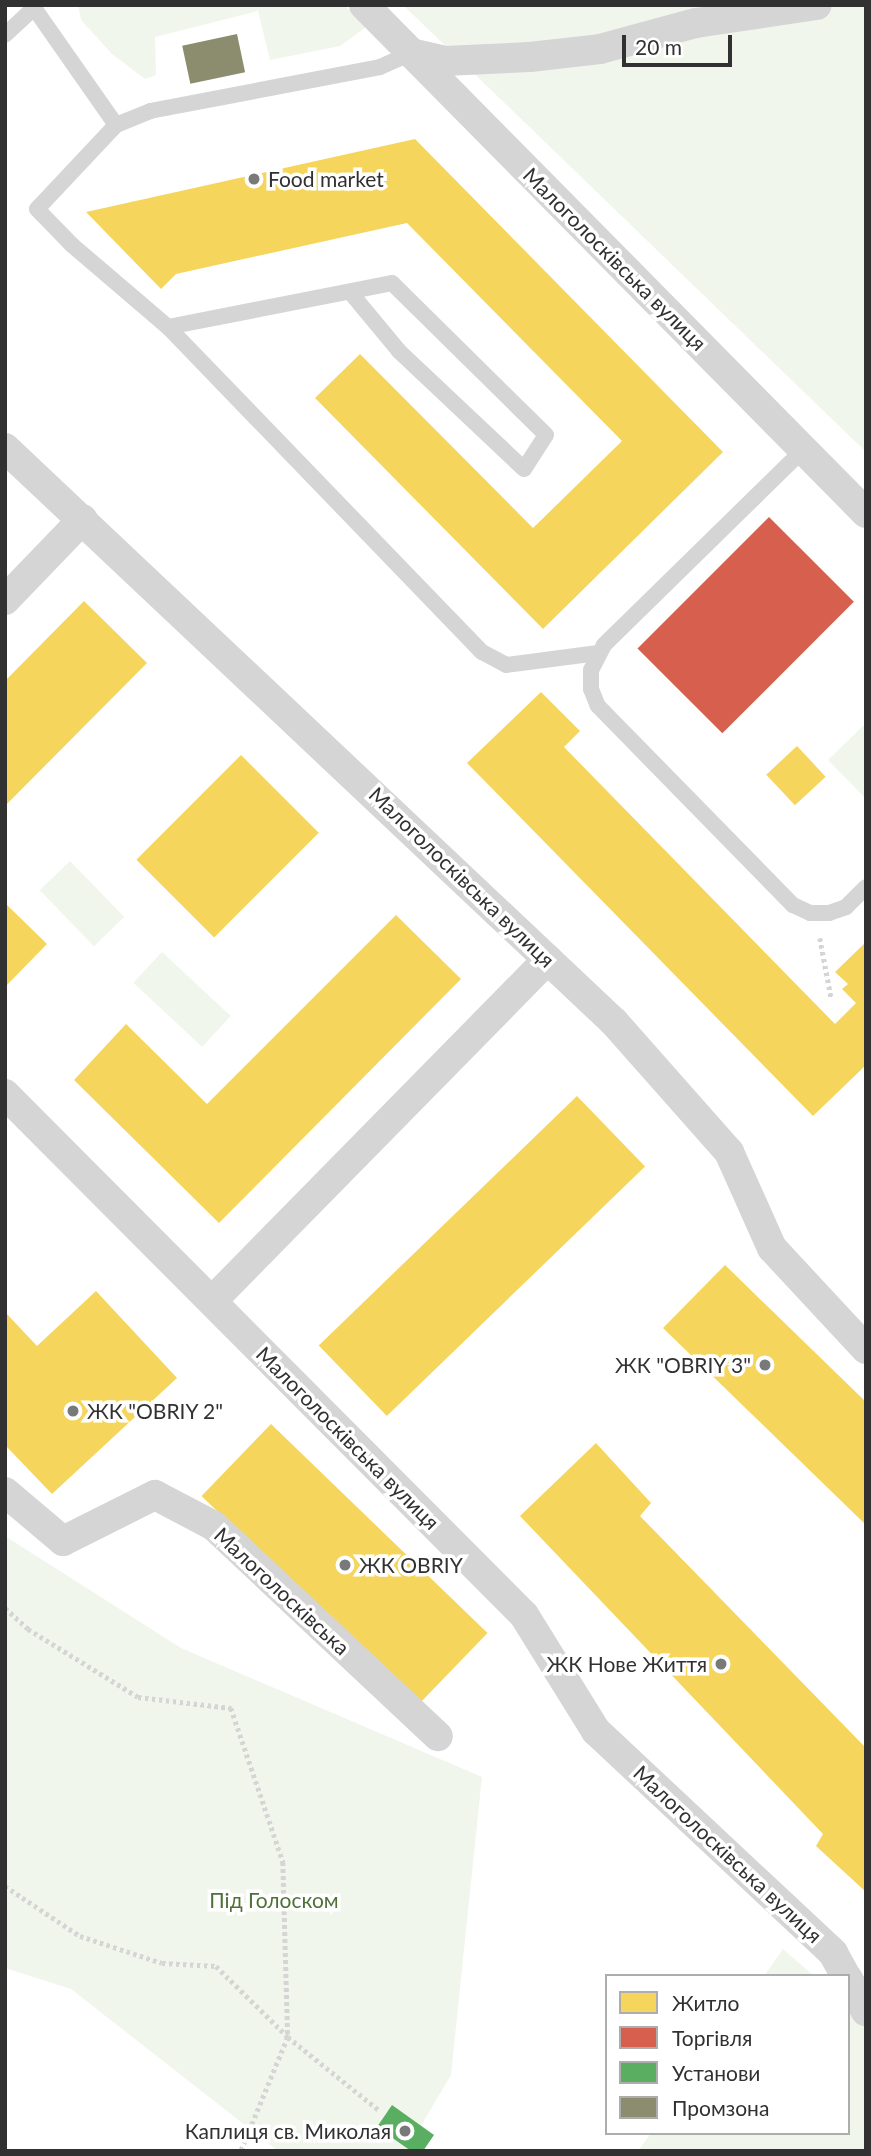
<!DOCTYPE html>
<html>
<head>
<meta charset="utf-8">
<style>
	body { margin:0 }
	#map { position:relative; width:871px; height:2156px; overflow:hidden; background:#fff; font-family:Lato,sans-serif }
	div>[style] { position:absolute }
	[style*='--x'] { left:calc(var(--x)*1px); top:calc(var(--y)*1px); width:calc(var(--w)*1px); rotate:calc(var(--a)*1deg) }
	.green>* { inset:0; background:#f1f6ed; transform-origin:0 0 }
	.homes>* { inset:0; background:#f6d55c; transform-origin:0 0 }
	.shops>* { inset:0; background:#d6604d; transform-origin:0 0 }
	.public>* { inset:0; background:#5aae61 }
	.industry>* { inset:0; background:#8c8c6e; transform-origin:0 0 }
	.path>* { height:4.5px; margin-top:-2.25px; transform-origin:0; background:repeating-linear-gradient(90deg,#d5d5d5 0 3.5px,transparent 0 7px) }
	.service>* { height:16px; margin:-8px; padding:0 8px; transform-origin:8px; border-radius:8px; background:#d5d5d5 }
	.minor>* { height:30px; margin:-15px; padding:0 15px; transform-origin:15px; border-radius:15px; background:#d5d5d5 }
	.dots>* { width:19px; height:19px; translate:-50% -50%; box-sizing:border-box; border:4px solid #fff; border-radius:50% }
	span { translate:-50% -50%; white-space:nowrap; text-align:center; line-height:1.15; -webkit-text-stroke:7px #fff; paint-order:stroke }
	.poi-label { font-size:21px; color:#313131 }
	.left { translate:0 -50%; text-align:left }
	.right { translate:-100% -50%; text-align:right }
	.street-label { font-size:21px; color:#313131 }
	.park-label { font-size:21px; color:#4f7139 }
	.frame { position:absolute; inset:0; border:7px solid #313131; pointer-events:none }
	.legend { position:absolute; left:605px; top:1974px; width:245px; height:161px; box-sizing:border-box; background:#fff; border:2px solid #adadad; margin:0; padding:9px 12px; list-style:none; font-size:21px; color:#313131 }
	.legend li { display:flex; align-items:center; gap:14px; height:35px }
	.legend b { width:35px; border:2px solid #adadad }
	.scale { position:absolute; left:622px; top:35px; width:110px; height:32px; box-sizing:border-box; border:4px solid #313131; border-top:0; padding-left:9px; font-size:21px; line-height:24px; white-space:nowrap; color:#313131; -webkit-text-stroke:5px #fff; paint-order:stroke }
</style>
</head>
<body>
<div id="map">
	<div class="green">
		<i style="clip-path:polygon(78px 5px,343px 5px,369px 25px,340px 46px,270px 60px,258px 11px,155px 37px,156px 75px,145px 79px,112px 54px,81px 20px)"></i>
		<i style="clip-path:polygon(403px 5px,866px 5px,866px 452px)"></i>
		<i style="clip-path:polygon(866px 723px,866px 799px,828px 760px)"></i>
		<i style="left:70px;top:861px;width:78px;height:42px;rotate:46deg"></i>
		<i style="left:162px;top:952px;width:94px;height:42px;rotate:43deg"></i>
		<i style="clip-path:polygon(5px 1536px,181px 1648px,482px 1777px,451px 2075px,406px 2151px,278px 2151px,71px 1989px,5px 1968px)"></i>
		<i style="clip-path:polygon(783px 1949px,814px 1976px,764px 1976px)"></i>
		<i style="clip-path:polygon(848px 2005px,866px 2019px,866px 2151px,638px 2151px,651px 2133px,848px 2133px)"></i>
	</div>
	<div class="homes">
		<i style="clip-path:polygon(415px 139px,723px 452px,543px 629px,315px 398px,360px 354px,533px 528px,622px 441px,407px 223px,176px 274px,161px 289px,86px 212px)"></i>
		<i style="clip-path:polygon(84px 601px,147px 663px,5px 806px,5px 681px)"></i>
		<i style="clip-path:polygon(541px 692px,580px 731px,564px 747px,835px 1024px,856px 1003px,842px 989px,848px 984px,835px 972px,866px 942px,866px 1065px,813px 1116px,467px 763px)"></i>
		<i style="left:797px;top:746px;width:42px;height:42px;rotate:47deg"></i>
		<i style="left:241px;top:755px;width:110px;height:148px;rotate:45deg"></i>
		<i style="clip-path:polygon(5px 903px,47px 944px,5px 987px)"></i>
		<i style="clip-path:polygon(396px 915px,461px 979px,219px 1223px,74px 1080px,126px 1024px,207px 1104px)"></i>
		<i style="left:577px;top:1096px;width:98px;height:359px;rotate:46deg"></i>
		<i style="clip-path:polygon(725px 1265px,866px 1402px,866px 1525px,663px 1328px)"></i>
		<i style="clip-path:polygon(96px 1291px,177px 1378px,52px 1494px,5px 1445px,5px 1312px,37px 1346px)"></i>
		<i style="left:271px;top:1424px;width:301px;height:100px;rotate:44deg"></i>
		<i style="clip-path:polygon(596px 1443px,651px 1503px,640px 1516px,866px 1748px,866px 1892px,816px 1846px,823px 1834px,520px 1516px)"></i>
	</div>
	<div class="shops">
		<i style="left:769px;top:517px;width:120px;height:186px;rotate:45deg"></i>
	</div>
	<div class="public">
		<i style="clip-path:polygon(392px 2105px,434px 2135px,423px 2151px,411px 2151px,377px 2127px)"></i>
	</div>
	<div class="industry">
		<i style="left:237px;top:34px;width:39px;height:56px;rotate:78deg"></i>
	</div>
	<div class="path">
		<i style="--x:820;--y:938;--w:60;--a:79.4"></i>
		<i style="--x:5;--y:1608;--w:31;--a:42"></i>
		<i style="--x:28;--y:1629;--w:129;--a:31.7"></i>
		<i style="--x:138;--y:1697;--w:94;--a:6.7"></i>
		<i style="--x:231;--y:1708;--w:163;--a:71.3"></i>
		<i style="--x:283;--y:1862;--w:175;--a:88.4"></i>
		<i style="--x:288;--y:2037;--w:123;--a:112.4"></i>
		<i style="--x:5;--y:1886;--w:90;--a:33.7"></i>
		<i style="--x:80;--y:1936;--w:86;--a:18.2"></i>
		<i style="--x:162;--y:1963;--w:54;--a:3.2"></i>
		<i style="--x:216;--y:1966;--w:101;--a:44.6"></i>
		<i style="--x:288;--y:2037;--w:118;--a:38.8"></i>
	</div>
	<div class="service">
		<i style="--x:32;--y:5;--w:146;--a:55"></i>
		<i style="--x:116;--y:125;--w:115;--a:133.2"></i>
		<i style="--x:37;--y:209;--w:50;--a:45.8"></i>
		<i style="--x:72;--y:245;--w:126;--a:40.5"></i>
		<i style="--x:168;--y:327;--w:228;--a:-11.1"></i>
		<i style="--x:392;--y:283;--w:216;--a:44.6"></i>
		<i style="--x:546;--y:435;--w:40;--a:122.9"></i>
		<i style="--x:524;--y:469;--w:172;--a:-136.7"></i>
		<i style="--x:399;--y:351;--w:77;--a:-129.7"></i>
		<i style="--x:5;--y:35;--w:40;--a:-43"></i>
		<i style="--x:116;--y:125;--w:37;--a:-22"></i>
		<i style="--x:150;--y:111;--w:234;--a:-10.8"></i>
		<i style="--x:380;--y:67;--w:34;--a:-24"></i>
		<i style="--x:168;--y:327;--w:452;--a:46"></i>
		<i style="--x:482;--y:652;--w:27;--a:28"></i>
		<i style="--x:506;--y:665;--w:93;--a:-7.4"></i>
		<i style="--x:803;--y:450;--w:279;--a:135.6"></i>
		<i style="--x:604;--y:645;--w:28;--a:117"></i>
		<i style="--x:591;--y:670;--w:19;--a:90"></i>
		<i style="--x:591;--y:689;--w:18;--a:68"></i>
		<i style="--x:598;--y:706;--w:279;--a:45.6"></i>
		<i style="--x:793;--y:905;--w:19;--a:25"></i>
		<i style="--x:810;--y:913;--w:19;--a:0"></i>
		<i style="--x:829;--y:913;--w:18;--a:-19"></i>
		<i style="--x:846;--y:907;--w:28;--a:-45"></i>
	</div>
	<div class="minor">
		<i style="--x:364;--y:5;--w:714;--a:45.34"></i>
		<i style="--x:411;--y:53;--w:35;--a:13"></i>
		<i style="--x:445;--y:61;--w:85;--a:-2.7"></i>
		<i style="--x:530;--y:57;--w:70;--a:-6.5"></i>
		<i style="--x:600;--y:49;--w:99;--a:-15.2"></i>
		<i style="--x:696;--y:23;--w:122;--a:-8.5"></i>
		<i style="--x:5;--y:448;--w:837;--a:43.31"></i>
		<i style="--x:614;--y:1022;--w:174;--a:48.5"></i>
		<i style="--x:729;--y:1152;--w:105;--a:65.9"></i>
		<i style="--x:772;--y:1248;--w:138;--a:47.1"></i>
		<i style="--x:5;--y:600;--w:112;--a:-46.1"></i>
		<i style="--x:5;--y:1094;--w:735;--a:45.11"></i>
		<i style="--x:524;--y:1615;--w:137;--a:58.2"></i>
		<i style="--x:596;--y:1731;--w:325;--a:43.1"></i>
		<i style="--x:833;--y:1953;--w:26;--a:61"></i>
		<i style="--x:212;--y:1301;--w:479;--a:-45.5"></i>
		<i style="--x:5;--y:1492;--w:76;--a:40.2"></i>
		<i style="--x:63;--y:1541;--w:103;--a:-26.6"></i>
		<i style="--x:155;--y:1495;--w:67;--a:27.7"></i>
		<i style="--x:214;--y:1526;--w:307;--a:43.2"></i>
		<i style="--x:848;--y:1979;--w:37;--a:61"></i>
	</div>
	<div class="dots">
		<i style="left:254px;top:179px;background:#797979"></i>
		<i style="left:765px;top:1365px;background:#797979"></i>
		<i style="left:73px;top:1411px;background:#797979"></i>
		<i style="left:345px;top:1565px;background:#797979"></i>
		<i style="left:721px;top:1664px;background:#797979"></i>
		<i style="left:405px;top:2131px;background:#797979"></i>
	</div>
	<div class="poi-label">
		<span class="left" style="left:268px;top:179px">Food market</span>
		<span class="right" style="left:751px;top:1365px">ЖК "OBRIY 3"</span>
		<span class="left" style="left:87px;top:1411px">ЖК "OBRIY 2"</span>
		<span class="left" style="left:359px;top:1565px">ЖК OBRIY</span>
		<span class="right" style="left:707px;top:1664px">ЖК Нове Життя</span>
		<span class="right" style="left:391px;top:2131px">Каплиця св. Миколая</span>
	</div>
	<div class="street-label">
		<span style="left:615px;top:259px;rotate:45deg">Малоголосківська вулиця</span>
		<span style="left:462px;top:877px;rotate:44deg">Малоголосківська вулиця</span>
		<span style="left:348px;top:1438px;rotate:45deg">Малоголосківська вулиця</span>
		<span style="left:282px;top:1591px;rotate:43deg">Малоголосківська</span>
		<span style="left:728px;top:1854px;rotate:43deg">Малоголосківська вулиця</span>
	</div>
	<div class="park-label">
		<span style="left:274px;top:1900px">Під Голоском</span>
	</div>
	<div class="frame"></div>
	<ul class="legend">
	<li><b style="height:19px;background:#f6d55c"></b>Житло</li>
	<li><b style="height:19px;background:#d6604d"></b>Торгівля</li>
	<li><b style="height:19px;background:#5aae61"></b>Установи</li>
	<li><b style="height:19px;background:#8c8c6e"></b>Промзона</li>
	</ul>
	<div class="scale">20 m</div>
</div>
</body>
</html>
